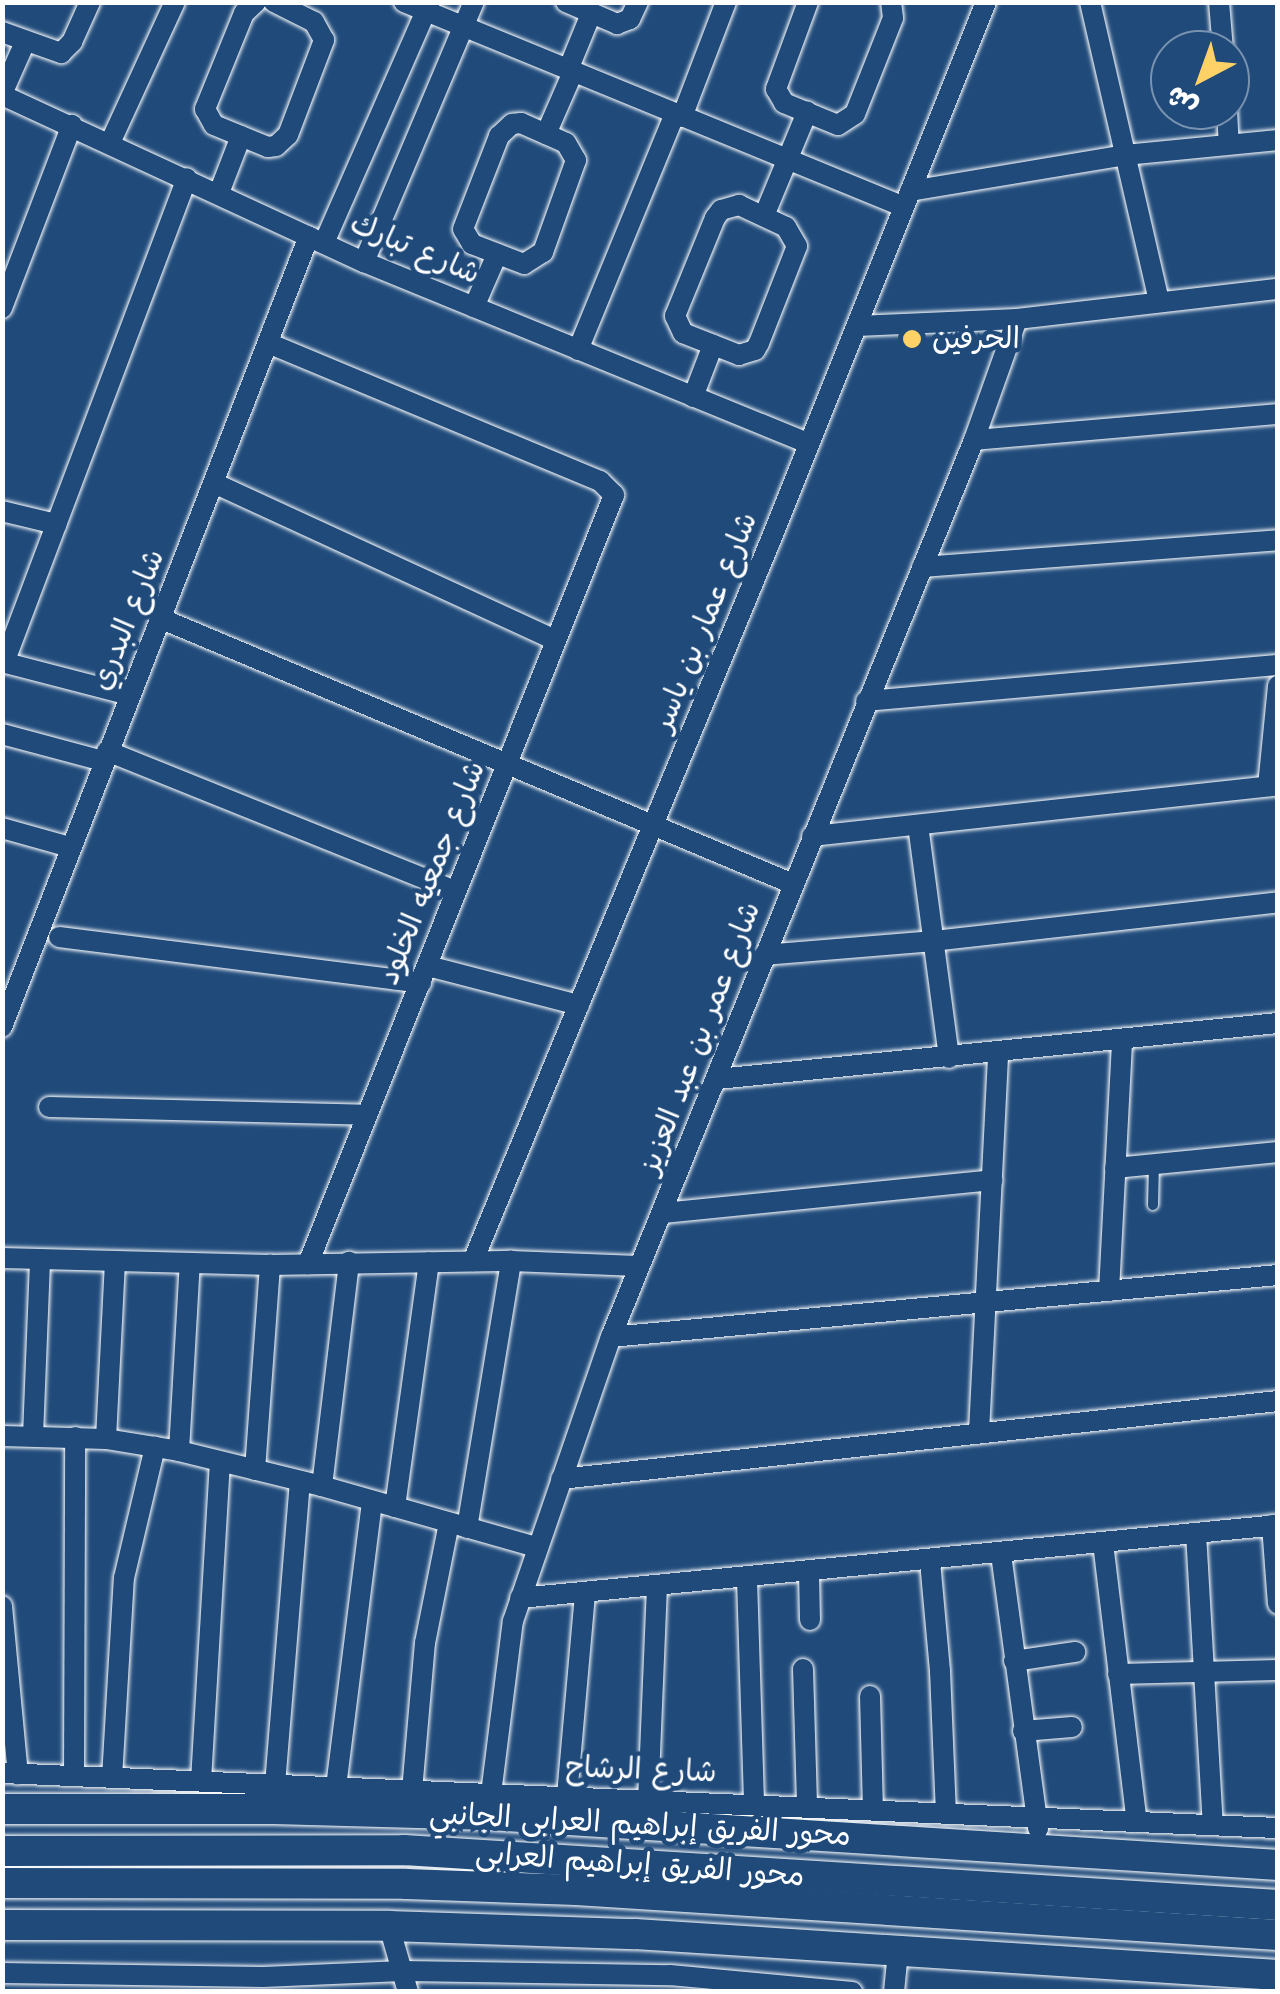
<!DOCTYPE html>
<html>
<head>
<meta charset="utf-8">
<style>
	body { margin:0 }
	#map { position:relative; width:1280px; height:1994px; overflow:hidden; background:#1f4a7a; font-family:"Comic Neue","Playpen Sans Arabic",sans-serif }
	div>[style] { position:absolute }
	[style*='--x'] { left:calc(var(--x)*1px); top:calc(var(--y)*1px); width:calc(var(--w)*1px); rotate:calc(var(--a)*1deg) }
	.roads { filter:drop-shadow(0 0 2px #fff) drop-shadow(0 0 2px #fff) }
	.lane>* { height:10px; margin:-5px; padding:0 5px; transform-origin:5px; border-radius:5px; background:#1f4a7a }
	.street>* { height:20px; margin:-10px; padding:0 10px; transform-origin:10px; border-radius:10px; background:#1f4a7a }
	.secondary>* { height:30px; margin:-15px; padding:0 15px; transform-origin:15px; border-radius:15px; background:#1f4a7a }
	.dots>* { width:28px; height:28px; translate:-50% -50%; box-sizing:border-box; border:5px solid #1f4a7a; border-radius:50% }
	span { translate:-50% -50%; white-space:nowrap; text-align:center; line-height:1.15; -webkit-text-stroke:9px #1f4a7a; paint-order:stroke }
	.street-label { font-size:30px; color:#fff }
	.poi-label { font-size:30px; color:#fff }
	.left { translate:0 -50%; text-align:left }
	.frame { position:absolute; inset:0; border:5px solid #fff; pointer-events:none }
	.north { position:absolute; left:1150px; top:30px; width:100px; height:100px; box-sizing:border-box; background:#1f4a7a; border:2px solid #7992af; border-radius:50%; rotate:221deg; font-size:28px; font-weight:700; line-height:40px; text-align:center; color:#fff }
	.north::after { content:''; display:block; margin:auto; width:35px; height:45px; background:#ffd166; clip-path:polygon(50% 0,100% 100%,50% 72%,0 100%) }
</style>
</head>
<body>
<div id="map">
	<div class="roads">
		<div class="lane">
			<i style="--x:1153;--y:1205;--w:40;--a:-88.6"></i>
		</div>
		<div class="street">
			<i style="--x:256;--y:2;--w:16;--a:137"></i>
			<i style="--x:244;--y:13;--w:104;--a:112.1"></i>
			<i style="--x:205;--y:109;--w:18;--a:61"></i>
			<i style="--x:214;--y:125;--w:58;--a:22.2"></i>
			<i style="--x:268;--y:147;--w:8;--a:-7"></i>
			<i style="--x:276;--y:146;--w:16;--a:-43"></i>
			<i style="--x:288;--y:135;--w:102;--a:-69.2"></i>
			<i style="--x:324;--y:40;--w:21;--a:-119"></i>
			<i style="--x:314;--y:22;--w:45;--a:-153.4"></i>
			<i style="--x:404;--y:2;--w:540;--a:22.29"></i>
			<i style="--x:566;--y:2;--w:56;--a:23.3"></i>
			<i style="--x:617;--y:24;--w:14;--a:-21"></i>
			<i style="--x:630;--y:19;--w:19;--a:-65"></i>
			<i style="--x:808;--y:2;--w:93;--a:110.2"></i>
			<i style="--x:776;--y:89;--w:16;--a:60"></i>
			<i style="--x:784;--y:103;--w:58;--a:22.2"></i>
			<i style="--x:838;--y:125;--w:20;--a:-33"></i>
			<i style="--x:855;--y:114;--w:103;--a:-68.4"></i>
			<i style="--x:893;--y:18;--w:16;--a:-97"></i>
			<i style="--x:1090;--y:2;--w:306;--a:77"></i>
			<i style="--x:1219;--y:2;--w:48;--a:85.2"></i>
			<i style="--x:2;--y:32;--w:63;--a:19.6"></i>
			<i style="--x:61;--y:53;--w:16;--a:-45"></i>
			<i style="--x:72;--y:42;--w:44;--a:-65.8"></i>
			<i style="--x:568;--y:70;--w:61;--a:-67.7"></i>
			<i style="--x:2;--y:94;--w:57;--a:-66.1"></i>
			<i style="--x:2;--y:95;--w:399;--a:24.8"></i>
			<i style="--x:364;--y:262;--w:481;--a:22.2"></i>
			<i style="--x:1227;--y:110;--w:33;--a:87"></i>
			<i style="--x:682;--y:117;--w:123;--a:-69.1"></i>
			<i style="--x:521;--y:123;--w:49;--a:24"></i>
			<i style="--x:566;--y:143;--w:20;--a:60"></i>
			<i style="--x:576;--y:160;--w:98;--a:109.7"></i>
			<i style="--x:543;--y:252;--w:22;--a:148"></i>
			<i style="--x:524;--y:264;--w:56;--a:-159"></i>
			<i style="--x:472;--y:244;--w:17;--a:-121"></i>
			<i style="--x:463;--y:229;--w:100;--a:-68.8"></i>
			<i style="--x:499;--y:136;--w:18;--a:-43"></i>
			<i style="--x:512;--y:124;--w:9;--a:-6"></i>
			<i style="--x:546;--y:134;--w:68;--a:-66.5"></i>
			<i style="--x:110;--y:143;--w:155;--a:-65.3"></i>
			<i style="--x:910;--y:191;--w:218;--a:-9.5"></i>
			<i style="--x:1125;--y:155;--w:154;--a:-5.6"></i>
			<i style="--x:219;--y:193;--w:61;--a:-68.9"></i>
			<i style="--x:739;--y:205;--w:52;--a:25.1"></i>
			<i style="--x:786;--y:227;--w:22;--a:60"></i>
			<i style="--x:797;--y:246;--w:104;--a:111.4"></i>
			<i style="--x:759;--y:343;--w:8;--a:120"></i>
			<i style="--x:755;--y:350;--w:17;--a:163"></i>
			<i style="--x:739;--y:355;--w:60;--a:-158.6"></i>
			<i style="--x:683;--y:333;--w:19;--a:-115"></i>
			<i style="--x:675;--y:316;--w:106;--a:-67.8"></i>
			<i style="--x:715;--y:218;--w:10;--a:-53"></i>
			<i style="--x:721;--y:210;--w:19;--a:-16"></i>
			<i style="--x:764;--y:216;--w:113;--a:-67.5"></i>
			<i style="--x:324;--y:243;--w:263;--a:-66.3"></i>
			<i style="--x:364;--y:262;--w:282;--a:-67.1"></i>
			<i style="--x:474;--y:307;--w:58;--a:-66.5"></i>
			<i style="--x:2;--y:308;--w:196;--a:-69.1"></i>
			<i style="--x:857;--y:326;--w:160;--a:-2.5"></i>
			<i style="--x:1017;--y:319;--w:263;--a:-6.6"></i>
			<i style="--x:268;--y:343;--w:360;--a:22.6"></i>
			<i style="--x:600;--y:481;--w:20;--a:45"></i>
			<i style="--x:614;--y:495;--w:828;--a:111.7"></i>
			<i style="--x:578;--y:350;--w:255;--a:-67.7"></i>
			<i style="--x:693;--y:397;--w:56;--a:-69"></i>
			<i style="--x:974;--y:440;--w:305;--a:-4.9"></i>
			<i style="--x:214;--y:483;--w:376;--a:24.7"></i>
			<i style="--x:2;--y:511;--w:56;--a:13.5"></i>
			<i style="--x:922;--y:567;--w:357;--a:-4.3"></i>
			<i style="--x:162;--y:619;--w:684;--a:22.78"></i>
			<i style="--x:2;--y:662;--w:132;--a:14.5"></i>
			<i style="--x:4;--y:663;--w:518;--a:-69.33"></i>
			<i style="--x:866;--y:701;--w:414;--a:-5"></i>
			<i style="--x:2;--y:734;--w:105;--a:15"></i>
			<i style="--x:107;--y:751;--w:376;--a:21.9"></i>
			<i style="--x:1268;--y:786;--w:101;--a:-84.3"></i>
			<i style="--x:918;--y:825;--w:235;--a:82.4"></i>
			<i style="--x:2;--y:828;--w:71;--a:15.6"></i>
			<i style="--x:812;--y:836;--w:469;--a:-6.2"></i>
			<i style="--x:59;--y:937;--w:365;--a:7.2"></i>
			<i style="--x:764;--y:955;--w:170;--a:-4.7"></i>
			<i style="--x:933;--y:941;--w:347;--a:-6.4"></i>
			<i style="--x:428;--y:966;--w:156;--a:14.5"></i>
			<i style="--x:2;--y:1027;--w:848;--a:-68.79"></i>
			<i style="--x:718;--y:1079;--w:563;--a:-5.71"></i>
			<i style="--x:49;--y:1107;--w:318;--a:1.4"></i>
			<i style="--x:1115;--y:1168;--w:164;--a:-5.6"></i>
			<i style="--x:663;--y:1213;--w:331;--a:-5.7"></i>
			<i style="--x:2;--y:1258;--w:268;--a:1.5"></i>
			<i style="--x:270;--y:1265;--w:241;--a:-1"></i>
			<i style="--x:511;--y:1261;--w:127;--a:2.3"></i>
			<i style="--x:473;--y:1261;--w:778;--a:-67.56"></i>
			<i style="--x:770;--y:542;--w:582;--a:-68.2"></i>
			<i style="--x:1109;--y:1291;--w:252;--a:-87"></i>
			<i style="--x:611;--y:1337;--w:670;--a:-5.31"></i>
			<i style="--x:979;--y:1432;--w:380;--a:-87.1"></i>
			<i style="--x:2;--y:1436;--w:104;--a:1.7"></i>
			<i style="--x:106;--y:1439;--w:74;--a:9.3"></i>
			<i style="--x:179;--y:1451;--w:147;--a:13.8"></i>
			<i style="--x:322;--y:1486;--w:223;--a:15.9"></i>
			<i style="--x:33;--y:1436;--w:177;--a:-87.7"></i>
			<i style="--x:106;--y:1439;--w:178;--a:-87.1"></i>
			<i style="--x:179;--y:1451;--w:188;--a:-86.7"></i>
			<i style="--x:255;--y:1470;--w:206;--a:-85.8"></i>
			<i style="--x:561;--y:1479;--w:721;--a:-6.21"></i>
			<i style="--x:322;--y:1486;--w:226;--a:-83.1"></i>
			<i style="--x:395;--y:1507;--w:247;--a:-82.1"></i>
			<i style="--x:1272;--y:1525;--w:79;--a:85.7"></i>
			<i style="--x:467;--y:1528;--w:271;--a:-80.6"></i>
			<i style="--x:1196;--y:1533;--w:292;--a:86.7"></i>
			<i style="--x:1103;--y:1543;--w:281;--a:83.1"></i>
			<i style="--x:1001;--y:1554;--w:277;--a:82.3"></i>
			<i style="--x:930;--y:1561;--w:110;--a:84.8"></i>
			<i style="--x:940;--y:1671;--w:143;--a:87.6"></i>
			<i style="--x:809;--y:1573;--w:47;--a:88.8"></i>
			<i style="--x:747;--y:1579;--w:226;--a:88.2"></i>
			<i style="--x:520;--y:1598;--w:762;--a:-5.5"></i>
			<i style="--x:2;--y:1606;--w:169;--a:84.6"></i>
			<i style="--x:1014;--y:1661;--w:62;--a:-8.4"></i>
			<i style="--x:803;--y:1669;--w:138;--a:88.3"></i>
			<i style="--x:1118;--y:1674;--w:160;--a:-1.4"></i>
			<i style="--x:870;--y:1696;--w:114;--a:88.5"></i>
			<i style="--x:1023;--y:1731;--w:49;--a:-4.7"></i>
			<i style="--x:2;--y:1773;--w:1277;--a:2.47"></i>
			<i style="--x:74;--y:1776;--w:339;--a:-89.8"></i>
			<i style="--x:112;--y:1778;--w:200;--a:-86.6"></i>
			<i style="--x:124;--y:1578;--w:135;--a:-76.7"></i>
			<i style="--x:201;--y:1781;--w:320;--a:-86.6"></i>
			<i style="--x:336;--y:1787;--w:288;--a:-82.8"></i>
			<i style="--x:412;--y:1791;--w:149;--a:-85"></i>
			<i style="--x:425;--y:1643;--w:122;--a:-78.7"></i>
			<i style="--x:491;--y:1794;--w:174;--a:-82.8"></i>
			<i style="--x:513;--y:1621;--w:300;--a:-71"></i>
			<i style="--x:611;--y:1337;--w:968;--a:-67.97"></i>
			<i style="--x:974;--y:440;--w:128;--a:-70.4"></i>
			<i style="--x:274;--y:1797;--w:317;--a:-85.3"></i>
			<i style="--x:648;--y:1801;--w:213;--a:-87.6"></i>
			<i style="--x:566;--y:1807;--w:214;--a:-84.9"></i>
			<i style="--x:389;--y:1926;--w:69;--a:73.9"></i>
			<i style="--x:2;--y:1973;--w:261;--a:0.9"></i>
			<i style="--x:263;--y:1977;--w:140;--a:-2.5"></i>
			<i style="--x:403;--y:1971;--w:267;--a:0.9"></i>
			<i style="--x:670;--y:1975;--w:183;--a:5.3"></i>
			<i style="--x:894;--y:1992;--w:41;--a:-84.4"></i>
		</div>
		<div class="secondary">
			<i style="--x:2;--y:1809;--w:271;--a:0"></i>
			<i style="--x:273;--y:1809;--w:217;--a:1.6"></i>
			<i style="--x:490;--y:1815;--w:790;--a:3.63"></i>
			<i style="--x:2;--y:1851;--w:402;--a:-0.1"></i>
			<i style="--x:404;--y:1850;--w:876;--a:3.6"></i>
			<i style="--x:2;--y:1883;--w:404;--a:0.1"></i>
			<i style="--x:406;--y:1884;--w:170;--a:2"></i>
			<i style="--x:576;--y:1890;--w:703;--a:3.67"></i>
			<i style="--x:2;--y:1925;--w:387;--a:0.1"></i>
			<i style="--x:389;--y:1926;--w:246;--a:1.9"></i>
			<i style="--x:635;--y:1934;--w:644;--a:3.65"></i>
		</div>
	</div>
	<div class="dots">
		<i style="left:912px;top:339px;background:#ffd166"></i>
	</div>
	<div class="street-label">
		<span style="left:415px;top:249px;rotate:23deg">شارع تبارك</span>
		<span style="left:128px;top:620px;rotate:-68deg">شارع البدري</span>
		<span style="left:705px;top:622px;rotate:-68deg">شارع عمار بن ياسر</span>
		<span style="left:432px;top:873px;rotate:-68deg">شارع جمعيه الخلود</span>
		<span style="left:700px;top:1038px;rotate:-69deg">شارع عمر بن عبد العزيز</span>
		<span style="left:641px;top:1770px;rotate:2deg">شارع الرشاح</span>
		<span style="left:640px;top:1825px;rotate:3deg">محور الفريق إبراهيم العرابى الجانبي</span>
		<span style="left:640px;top:1865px;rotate:4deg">محور الفريق إبراهيم العرابى</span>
	</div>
	<div class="poi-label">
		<span class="left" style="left:932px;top:339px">الحرفين</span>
	</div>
	<div class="frame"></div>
	<div class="north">ش</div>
</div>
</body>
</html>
